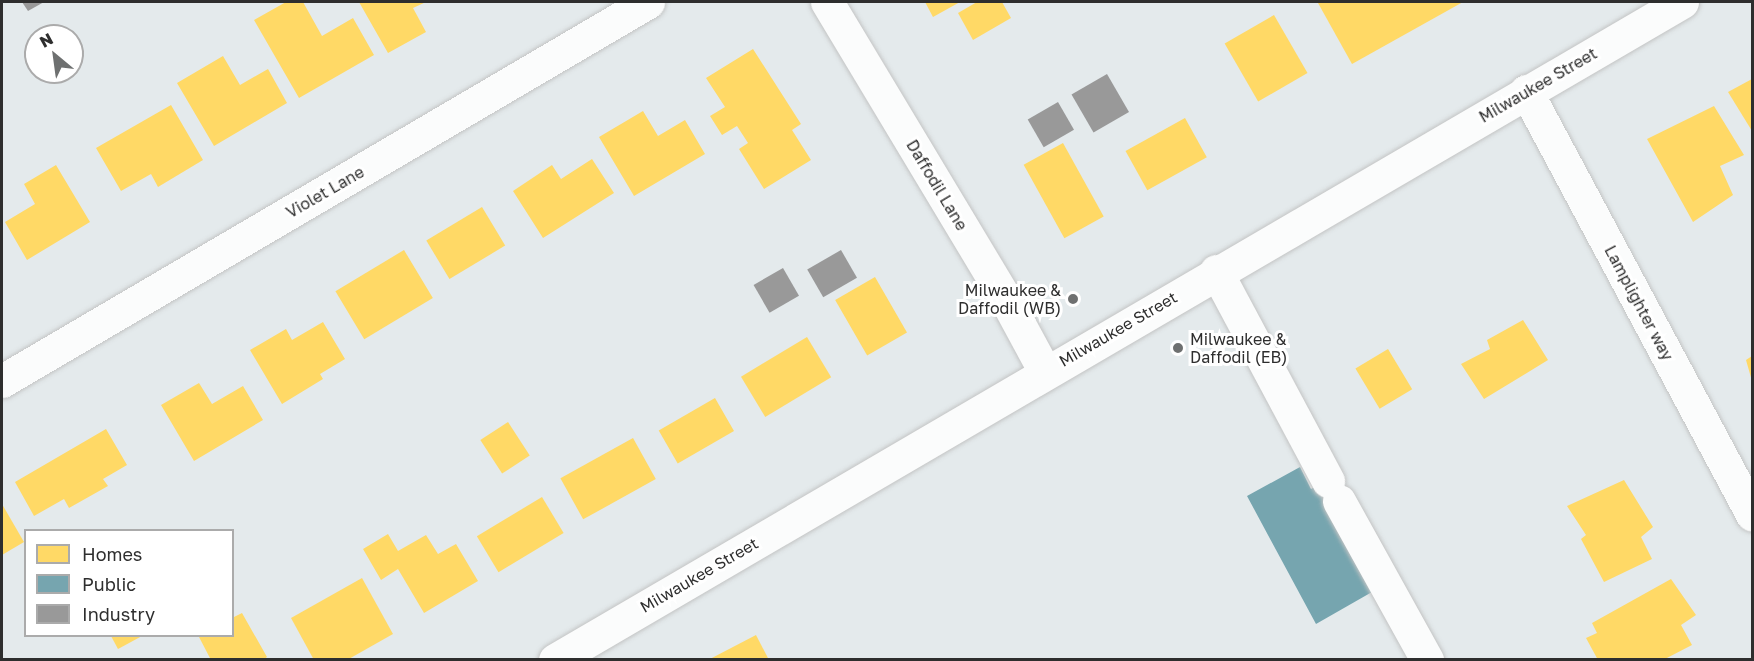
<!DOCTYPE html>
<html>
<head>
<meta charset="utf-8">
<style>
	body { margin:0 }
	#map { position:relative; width:1754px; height:661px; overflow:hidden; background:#e4eaec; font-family:"Golos Text",sans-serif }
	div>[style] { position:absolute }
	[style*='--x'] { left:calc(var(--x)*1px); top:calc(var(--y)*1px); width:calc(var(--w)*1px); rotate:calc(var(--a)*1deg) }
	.homes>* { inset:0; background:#ffd966; transform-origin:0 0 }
	.public>* { inset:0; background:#76a5af }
	.industry>* { inset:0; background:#999; transform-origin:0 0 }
	.roads { filter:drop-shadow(0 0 2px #c3c4c4) drop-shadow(0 0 2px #c3c4c4) }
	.minor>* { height:33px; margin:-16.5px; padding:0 16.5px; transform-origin:16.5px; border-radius:16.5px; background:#fbfcfc }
	.dots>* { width:16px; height:16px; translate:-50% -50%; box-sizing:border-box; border:3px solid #fff; border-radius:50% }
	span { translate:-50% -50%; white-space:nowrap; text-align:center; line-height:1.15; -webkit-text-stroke:6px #fff; paint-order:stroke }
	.street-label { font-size:16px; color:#2e2e2e }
	.poi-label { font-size:16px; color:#2e2e2e }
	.right { translate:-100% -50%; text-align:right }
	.left { translate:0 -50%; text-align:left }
	.frame { position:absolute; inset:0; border:3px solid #2e2e2e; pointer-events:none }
	.legend { position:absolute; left:24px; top:529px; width:210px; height:108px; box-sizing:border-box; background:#fff; border:2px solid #ababab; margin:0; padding:8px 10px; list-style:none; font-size:18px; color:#2e2e2e }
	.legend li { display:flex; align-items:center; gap:12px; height:30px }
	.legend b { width:30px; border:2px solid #ababab }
	.north { position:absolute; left:24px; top:24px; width:60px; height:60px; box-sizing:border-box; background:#fff; border:2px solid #ababab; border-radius:50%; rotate:331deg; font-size:16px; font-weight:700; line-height:24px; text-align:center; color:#2e2e2e }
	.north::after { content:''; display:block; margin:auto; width:21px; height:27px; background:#6e7070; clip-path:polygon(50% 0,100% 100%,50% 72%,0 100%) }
</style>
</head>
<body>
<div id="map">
	<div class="homes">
		<i style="clip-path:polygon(286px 2px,303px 2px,322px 36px,353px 18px,374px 55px,299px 98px,254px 20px)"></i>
		<i style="clip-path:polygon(359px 2px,426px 2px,413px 8px,426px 32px,388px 53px)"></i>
		<i style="clip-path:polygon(925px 2px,960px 2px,933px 17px)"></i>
		<i style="clip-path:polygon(977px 2px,1002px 2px,1011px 18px,973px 40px,958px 13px)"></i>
		<i style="clip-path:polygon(1321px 2px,1463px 2px,1352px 64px,1318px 3px)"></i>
		<i style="left:1274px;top:15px;width:67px;height:57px;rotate:60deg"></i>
		<i style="clip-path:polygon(753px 49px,801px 124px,792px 130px,811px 160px,764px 189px,739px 149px,748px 143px,737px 126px,722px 135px,710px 116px,725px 107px,706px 78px)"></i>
		<i style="clip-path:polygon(223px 56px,240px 85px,268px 69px,287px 103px,214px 146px,177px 83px)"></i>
		<i style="clip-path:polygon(1752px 79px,1752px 131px,1728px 92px)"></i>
		<i style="clip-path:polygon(171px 105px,203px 160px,158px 187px,151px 174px,121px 191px,96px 148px)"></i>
		<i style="clip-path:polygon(1714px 106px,1744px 155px,1720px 166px,1733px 195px,1693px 222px,1647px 139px)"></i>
		<i style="clip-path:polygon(643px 111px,658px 136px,685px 120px,705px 154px,634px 196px,599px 137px)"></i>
		<i style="left:1185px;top:118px;width:45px;height:68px;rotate:61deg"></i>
		<i style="left:1063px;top:143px;width:84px;height:45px;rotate:61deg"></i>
		<i style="clip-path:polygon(592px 159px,614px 193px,543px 238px,513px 191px,552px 165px,561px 179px)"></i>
		<i style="clip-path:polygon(56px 165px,90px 222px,27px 260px,5px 222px,35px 204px,24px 184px)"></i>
		<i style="left:482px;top:207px;width:45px;height:65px;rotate:59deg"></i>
		<i style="left:404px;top:250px;width:56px;height:80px;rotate:59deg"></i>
		<i style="left:875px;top:277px;width:64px;height:46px;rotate:60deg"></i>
		<i style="clip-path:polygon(1523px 320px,1548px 360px,1484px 399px,1461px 364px,1490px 349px,1487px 340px)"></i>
		<i style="clip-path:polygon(323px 322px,345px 359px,320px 374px,323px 379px,282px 404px,250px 350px,286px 329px,292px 340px)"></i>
		<i style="left:807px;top:337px;width:47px;height:77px;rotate:59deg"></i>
		<i style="left:1388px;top:349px;width:47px;height:38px;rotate:59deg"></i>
		<i style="clip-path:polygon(1752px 356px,1752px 381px,1746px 360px)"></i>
		<i style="clip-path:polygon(199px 383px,212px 404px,243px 386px,263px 420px,194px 461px,161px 405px)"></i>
		<i style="left:715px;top:398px;width:38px;height:65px;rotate:60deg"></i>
		<i style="left:508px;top:422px;width:40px;height:33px;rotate:57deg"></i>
		<i style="clip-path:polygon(106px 429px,127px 465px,103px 479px,108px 486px,69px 508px,64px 499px,34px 516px,15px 482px)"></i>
		<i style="left:633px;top:438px;width:47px;height:83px;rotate:61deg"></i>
		<i style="clip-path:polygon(1624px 480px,1653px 527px,1641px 537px,1652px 559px,1604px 582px,1581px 539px,1586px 535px,1567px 506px)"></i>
		<i style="left:542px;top:497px;width:42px;height:76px;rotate:59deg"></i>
		<i style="clip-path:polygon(2px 504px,24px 542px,2px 555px)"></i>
		<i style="clip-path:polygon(388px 534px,398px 551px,426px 535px,438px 554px,456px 544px,478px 581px,424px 613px,398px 569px,381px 580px,363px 549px)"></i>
		<i style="clip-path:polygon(362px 578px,393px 634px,347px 660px,314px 660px,291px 618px)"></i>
		<i style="clip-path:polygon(1671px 579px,1696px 615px,1681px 625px,1692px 645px,1663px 660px,1598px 660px,1586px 638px,1597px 633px,1592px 623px)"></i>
		<i style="clip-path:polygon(242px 613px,267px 657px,263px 660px,211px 660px,199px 637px,232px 636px,232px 618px)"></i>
		<i style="clip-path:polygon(756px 635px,769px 660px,708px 660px)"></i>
		<i style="clip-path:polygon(111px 636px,142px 636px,118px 649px)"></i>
	</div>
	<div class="public">
		<i style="clip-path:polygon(1300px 467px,1311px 489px,1338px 474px,1350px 495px,1372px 592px,1316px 624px,1247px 496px)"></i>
	</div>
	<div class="industry">
		<i style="clip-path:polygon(22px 2px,44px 2px,28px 11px)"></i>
		<i style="left:1107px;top:74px;width:44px;height:41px;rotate:60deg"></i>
		<i style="left:1058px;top:102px;width:32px;height:35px;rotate:60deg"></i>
		<i style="left:841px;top:250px;width:32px;height:39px;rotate:60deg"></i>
		<i style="left:783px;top:268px;width:32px;height:34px;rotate:60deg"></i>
	</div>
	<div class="roads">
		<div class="minor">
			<i style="--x:827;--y:2;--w:345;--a:59"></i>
			<i style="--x:1005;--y:298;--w:84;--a:61.6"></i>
			<i style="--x:1526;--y:91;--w:480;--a:61.9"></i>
			<i style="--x:1216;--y:271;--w:238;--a:61.9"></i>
			<i style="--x:2;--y:381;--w:749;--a:-30.4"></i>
			<i style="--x:1339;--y:501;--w:182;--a:61"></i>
			<i style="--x:555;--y:660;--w:1305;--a:-30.28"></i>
		</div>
	</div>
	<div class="dots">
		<i style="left:1073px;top:299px;background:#6e7070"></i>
		<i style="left:1178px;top:348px;background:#6e7070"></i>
	</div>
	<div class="street-label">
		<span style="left:1538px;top:85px;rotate:-30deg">Milwaukee Street</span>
		<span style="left:937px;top:185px;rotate:59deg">Daffodil Lane</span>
		<span style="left:325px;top:192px;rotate:-30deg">Violet Lane</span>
		<span style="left:1639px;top:303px;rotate:62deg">Lamplighter way</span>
		<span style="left:1118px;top:329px;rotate:-30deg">Milwaukee Street</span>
		<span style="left:699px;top:575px;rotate:-30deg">Milwaukee Street</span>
	</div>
	<div class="poi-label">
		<span class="right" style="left:1061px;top:299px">Milwaukee &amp;<br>Daffodil (WB)</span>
		<span class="left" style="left:1190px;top:348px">Milwaukee &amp;<br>Daffodil (EB)</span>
	</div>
	<div class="frame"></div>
	<ul class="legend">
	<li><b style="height:16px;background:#ffd966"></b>Homes</li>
	<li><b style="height:16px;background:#76a5af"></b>Public</li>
	<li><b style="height:16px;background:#999"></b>Industry</li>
	</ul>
	<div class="north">N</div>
</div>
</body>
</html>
